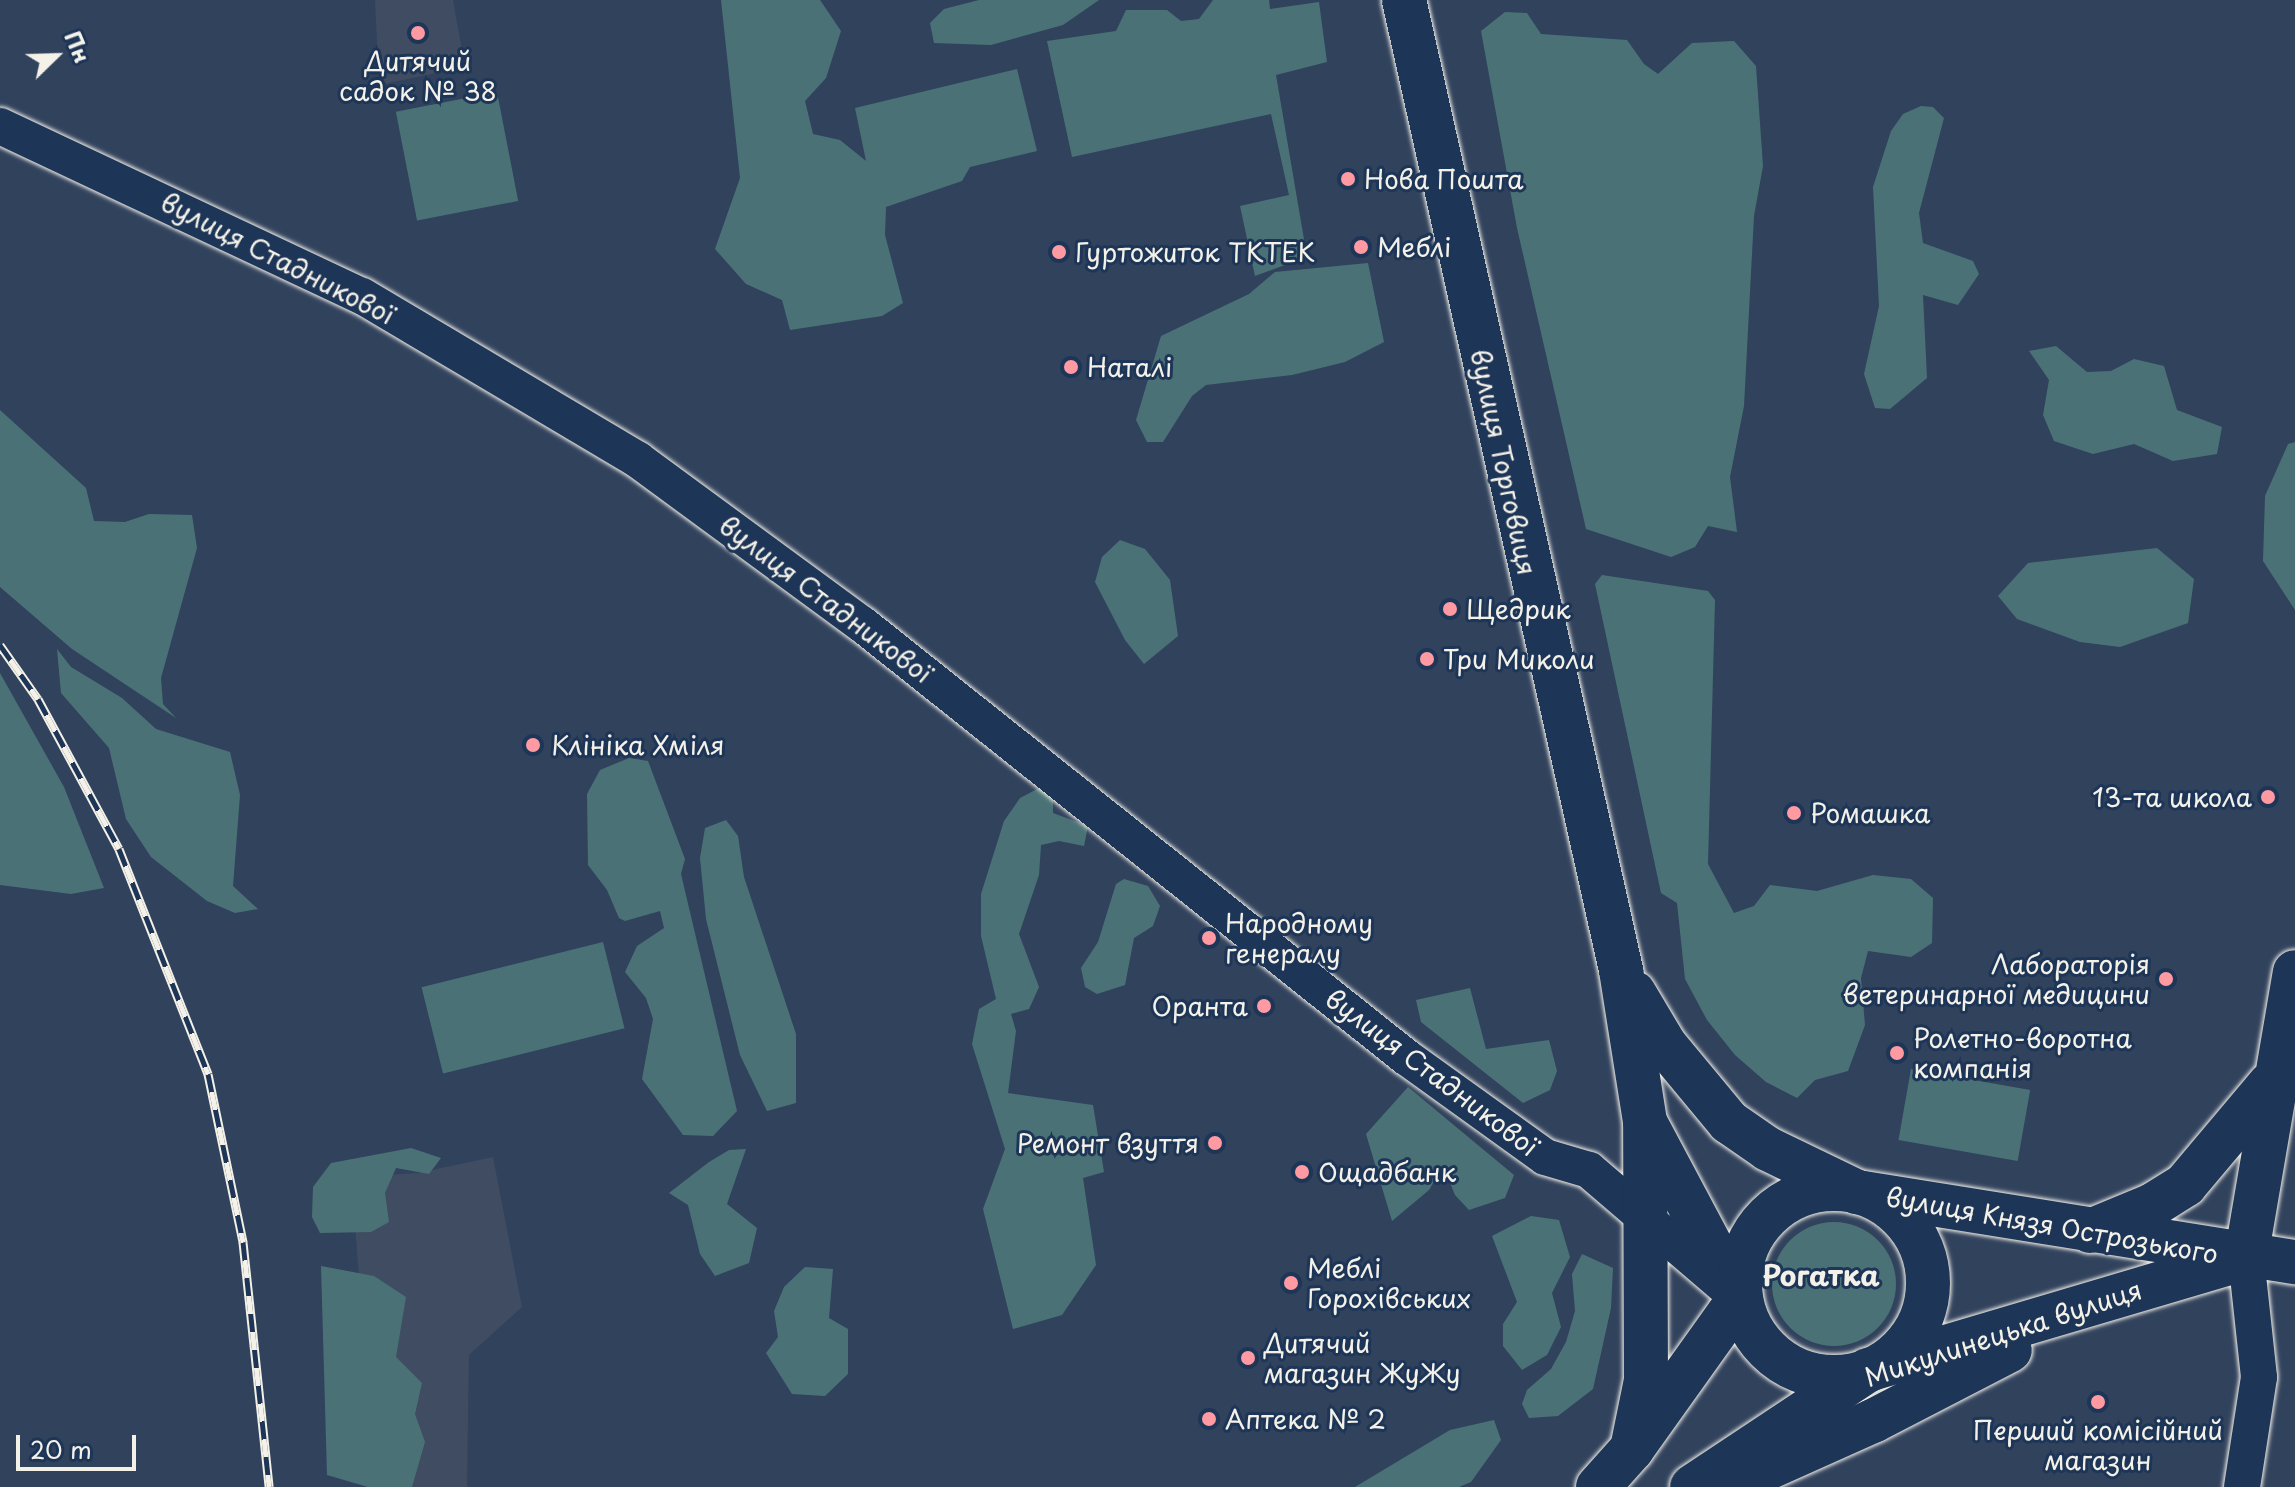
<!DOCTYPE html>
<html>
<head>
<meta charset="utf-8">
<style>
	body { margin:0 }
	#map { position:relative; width:2295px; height:1487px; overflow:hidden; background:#31425d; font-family:"Playpen Sans",sans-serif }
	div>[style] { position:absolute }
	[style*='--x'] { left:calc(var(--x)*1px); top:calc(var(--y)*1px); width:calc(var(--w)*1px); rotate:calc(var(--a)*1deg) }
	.built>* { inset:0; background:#3f4c61 }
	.green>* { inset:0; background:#4a7276; transform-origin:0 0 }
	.round { border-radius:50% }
	.roads { filter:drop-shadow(0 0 2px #f4f1e8) drop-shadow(0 0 2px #f4f1e8) }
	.minor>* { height:36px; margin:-18px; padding:0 18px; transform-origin:18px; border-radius:18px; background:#1d3557 }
	.secondary>* { height:44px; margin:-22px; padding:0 22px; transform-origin:22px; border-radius:22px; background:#1d3557 }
	.secondary>.ring { margin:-22px; padding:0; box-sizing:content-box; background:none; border:44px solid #1d3557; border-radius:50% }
	.rail>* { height:9px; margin-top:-4.5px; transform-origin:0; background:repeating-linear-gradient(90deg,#1d3557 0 18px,#f4f1e8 0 36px); box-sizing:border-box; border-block:2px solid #f4f1e8 }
	.dots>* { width:22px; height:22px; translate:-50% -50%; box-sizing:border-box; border:4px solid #1d3557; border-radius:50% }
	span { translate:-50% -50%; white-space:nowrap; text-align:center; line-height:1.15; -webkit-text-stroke:6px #1d3557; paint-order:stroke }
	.poi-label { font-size:26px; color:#f4f1e8 }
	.left { translate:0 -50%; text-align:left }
	.right { translate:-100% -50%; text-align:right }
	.street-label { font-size:26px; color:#f4f1e8 }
	.neighbourhood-label { font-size:28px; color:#f4f1e8; font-weight:700 }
	.north { position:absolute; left:16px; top:16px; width:80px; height:80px; -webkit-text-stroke:6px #1d3557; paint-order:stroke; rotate:67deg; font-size:22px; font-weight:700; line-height:32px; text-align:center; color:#f4f1e8 }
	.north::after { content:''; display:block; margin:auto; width:28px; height:36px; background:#f4f1e8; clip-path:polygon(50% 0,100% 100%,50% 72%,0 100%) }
	.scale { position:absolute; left:16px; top:1435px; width:120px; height:36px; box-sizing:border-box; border:4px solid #f4f1e8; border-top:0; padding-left:10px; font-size:24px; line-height:28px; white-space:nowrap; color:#f4f1e8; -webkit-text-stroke:6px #1d3557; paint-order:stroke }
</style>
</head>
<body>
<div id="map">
	<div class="built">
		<i style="clip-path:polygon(375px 0,453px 0,465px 67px,379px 85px)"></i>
		<i style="clip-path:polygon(493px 1157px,522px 1307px,469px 1355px,467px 1487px,376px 1487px,351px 1177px,418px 1173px)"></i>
	</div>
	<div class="green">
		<i style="clip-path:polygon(721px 0,820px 0,841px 31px,826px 78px,805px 101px,813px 134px,840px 140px,866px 161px,855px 108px,1017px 69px,1037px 151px,970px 167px,962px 181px,886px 207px,885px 235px,903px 303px,882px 316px,790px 330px,782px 300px,746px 284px,715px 249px,740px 178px)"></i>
		<i style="clip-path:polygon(979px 0,1099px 0,1063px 25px,991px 45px,934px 43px,930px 23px,944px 9px)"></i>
		<i style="clip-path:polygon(1213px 0,1269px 0,1270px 9px,1319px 2px,1327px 62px,1276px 75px,1307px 257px,1255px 276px,1240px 206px,1289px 195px,1271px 114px,1072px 157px,1047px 41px,1116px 31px,1126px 10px,1167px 10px,1181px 21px,1199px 19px)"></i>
		<i style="clip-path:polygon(1505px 12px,1527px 13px,1541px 34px,1627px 40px,1644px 64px,1658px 74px,1692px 43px,1734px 41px,1756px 66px,1763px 166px,1754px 216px,1744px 406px,1730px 477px,1737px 532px,1708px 526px,1695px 547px,1671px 557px,1586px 529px,1517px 228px,1481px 31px)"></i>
		<i style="left:497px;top:92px;width:111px;height:103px;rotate:79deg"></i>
		<i style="clip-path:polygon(1921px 106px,1933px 107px,1944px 118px,1919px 213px,1923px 243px,1973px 261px,1979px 274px,1958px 305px,1923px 295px,1927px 378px,1890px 409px,1875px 408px,1864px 374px,1879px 306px,1873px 187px,1891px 131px,1903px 114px)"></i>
		<i style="clip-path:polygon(1368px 263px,1384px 342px,1345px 362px,1292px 375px,1206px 385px,1192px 396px,1163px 442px,1147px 442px,1136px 420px,1161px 336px,1249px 294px,1275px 272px)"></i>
		<i style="clip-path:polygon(2056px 346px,2087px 372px,2111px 371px,2134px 359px,2164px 366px,2177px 410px,2222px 427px,2217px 454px,2173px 461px,2134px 444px,2093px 454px,2054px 441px,2043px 415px,2049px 380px,2029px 351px)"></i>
		<i style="clip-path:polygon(0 410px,86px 488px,94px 521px,125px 522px,149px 514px,192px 515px,197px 548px,161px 678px,163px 704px,176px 718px,72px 649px,0 587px)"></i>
		<i style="clip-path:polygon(2295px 442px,2295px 610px,2263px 561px,2265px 496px,2288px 444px)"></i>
		<i style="clip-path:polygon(1120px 540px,1145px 549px,1170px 580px,1178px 636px,1144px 664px,1125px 640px,1095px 582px,1102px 557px)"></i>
		<i style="clip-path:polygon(2157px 548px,2194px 579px,2188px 623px,2120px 647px,2080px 642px,2017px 619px,1998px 596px,2028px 563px)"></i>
		<i style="clip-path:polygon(1602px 575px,1708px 591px,1715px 600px,1708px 864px,1734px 913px,1754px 906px,1770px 885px,1817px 891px,1873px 875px,1911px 879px,1933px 898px,1932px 943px,1911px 957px,1868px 951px,1861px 978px,1865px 1025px,1848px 1071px,1815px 1080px,1797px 1098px,1766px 1082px,1735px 1055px,1707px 1020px,1685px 979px,1677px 903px,1661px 893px,1595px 584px)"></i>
		<i style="clip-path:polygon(57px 649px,71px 667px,122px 698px,156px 729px,230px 752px,240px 795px,233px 886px,258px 909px,235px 913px,207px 901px,151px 857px,126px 819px,109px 748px,61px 693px)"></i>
		<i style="clip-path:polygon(0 673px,64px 787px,104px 888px,71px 894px,0 885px)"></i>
		<i style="clip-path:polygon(629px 758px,648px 761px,685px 859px,681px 874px,737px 1111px,713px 1136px,683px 1135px,642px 1079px,653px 1019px,646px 998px,625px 972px,637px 946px,664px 928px,660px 911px,625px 921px,619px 918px,607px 890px,588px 865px,587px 794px,600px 770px)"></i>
		<i style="clip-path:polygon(1047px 784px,1053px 791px,1053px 813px,1088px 826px,1084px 846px,1059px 841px,1041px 845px,1039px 875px,1019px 934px,1039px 987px,1029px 1009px,1011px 1014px,1016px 1031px,1008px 1093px,1093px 1105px,1104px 1172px,1083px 1178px,1096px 1265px,1062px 1315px,1013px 1329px,983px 1209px,1005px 1149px,972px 1044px,979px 1009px,996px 999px,981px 936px,981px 894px,1004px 821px,1020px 798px)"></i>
		<i style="clip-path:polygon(726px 820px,738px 836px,744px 877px,796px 1034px,796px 1103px,767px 1111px,740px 1055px,706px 919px,700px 858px,705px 828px)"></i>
		<i style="clip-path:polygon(1124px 879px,1148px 886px,1160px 906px,1153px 926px,1134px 938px,1125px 985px,1097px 994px,1085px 987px,1081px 968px,1098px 942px,1116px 884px)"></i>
		<i style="left:603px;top:942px;width:89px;height:187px;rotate:76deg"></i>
		<i style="clip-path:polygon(1470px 988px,1486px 1049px,1549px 1040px,1557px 1071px,1550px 1090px,1523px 1103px,1421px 1022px,1416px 1000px)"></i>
		<i style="left:1911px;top:1069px;width:121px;height:72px;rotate:10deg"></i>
		<i style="clip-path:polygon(1408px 1087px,1514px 1175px,1505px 1198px,1469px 1210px,1455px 1195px,1443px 1166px,1429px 1190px,1392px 1221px,1366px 1134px)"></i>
		<i style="clip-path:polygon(411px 1148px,441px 1158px,429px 1174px,396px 1168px,385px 1193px,389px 1222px,371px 1232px,320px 1233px,312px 1217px,313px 1187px,331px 1163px)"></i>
		<i style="clip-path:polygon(746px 1149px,727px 1204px,757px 1228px,749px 1263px,715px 1276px,700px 1254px,688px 1205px,669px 1193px,709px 1162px,729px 1150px)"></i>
		<i style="clip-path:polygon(1531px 1216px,1559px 1220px,1570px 1257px,1552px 1293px,1561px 1327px,1547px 1355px,1522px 1370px,1503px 1346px,1503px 1324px,1517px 1302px,1492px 1236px)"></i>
		<i class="round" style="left:1772px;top:1222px;width:124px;height:124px"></i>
		<i style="clip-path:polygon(1582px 1254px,1613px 1268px,1611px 1308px,1593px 1389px,1558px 1416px,1529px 1418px,1522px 1404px,1527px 1390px,1551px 1369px,1566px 1342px,1575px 1311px,1572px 1274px)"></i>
		<i style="clip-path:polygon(321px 1266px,374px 1276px,406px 1297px,396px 1357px,422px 1383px,415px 1414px,425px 1442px,412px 1487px,368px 1487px,327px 1475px)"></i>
		<i style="clip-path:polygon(805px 1267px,833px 1269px,829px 1318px,848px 1329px,848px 1374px,825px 1396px,792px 1394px,766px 1353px,778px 1337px,774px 1311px,784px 1287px)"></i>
		<i style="clip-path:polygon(1494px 1420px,1501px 1440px,1471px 1482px,1459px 1487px,1355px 1487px,1450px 1430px)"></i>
	</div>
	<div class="roads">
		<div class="minor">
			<i style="--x:0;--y:126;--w:400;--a:25.2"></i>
			<i style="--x:362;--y:296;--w:321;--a:30.7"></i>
			<i style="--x:638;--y:460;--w:279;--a:36.3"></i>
			<i style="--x:863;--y:625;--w:694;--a:38.51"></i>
			<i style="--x:1406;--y:1057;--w:171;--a:35.7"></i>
			<i style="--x:1545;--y:1157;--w:46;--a:16.5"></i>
			<i style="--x:1589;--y:1170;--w:183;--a:40.6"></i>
			<i style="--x:2242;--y:1487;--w:111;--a:-81.2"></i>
			<i style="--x:2259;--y:1377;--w:120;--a:-96.2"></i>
		</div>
		<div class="secondary">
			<i style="--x:1404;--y:0;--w:994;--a:77.39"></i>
			<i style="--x:1621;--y:970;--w:154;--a:81"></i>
			<i style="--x:1645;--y:1122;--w:200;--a:62"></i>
			<i style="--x:1634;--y:993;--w:61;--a:59.2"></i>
			<i style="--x:1665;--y:1045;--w:100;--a:50.3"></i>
			<i style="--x:1729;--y:1122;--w:47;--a:34.7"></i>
			<i style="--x:1768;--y:1149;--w:99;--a:25.8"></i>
			<i style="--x:1857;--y:1192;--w:444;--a:9.1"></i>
			<i class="ring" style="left:1740px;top:1189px;width:144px;height:144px"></i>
			<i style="--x:2090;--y:1231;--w:68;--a:-22.4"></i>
			<i style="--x:2153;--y:1205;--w:38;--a:-32"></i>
			<i style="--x:2185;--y:1185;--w:132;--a:-49.9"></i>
			<i style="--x:2246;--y:1258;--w:290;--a:-80.3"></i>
			<i style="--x:1632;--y:1449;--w:70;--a:-78.5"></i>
			<i style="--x:1646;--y:1380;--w:252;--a:-90.2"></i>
			<i style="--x:1741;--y:1480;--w:145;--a:-24.1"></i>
			<i style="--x:1873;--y:1421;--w:154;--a:-27.4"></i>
			<i style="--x:1598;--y:1487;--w:51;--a:-48.2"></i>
			<i style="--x:1632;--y:1449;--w:184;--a:-54.5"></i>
			<i style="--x:1692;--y:1487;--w:211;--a:-33.6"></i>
			<i style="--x:1868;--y:1370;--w:384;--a:-16.5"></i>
		</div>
	</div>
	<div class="rail">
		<i style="--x:0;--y:645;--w:66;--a:54.9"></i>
		<i style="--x:38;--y:699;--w:170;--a:61.6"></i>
		<i style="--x:119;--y:849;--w:242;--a:68.4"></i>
		<i style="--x:208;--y:1074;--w:172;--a:78.2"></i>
		<i style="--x:243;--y:1242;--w:246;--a:83.9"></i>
	</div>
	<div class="dots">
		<i style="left:418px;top:33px;background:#ff9aa2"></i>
		<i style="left:1348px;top:179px;background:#ff9aa2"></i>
		<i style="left:1361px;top:247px;background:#ff9aa2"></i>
		<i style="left:1059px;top:252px;background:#ff9aa2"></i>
		<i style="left:1071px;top:367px;background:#ff9aa2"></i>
		<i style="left:1450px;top:609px;background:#ff9aa2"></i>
		<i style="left:1427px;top:659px;background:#ff9aa2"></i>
		<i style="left:533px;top:745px;background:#ff9aa2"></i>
		<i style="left:2268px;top:797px;background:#ff9aa2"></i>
		<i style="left:1794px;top:813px;background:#ff9aa2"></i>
		<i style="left:1209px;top:938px;background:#ff9aa2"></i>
		<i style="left:2166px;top:979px;background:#ff9aa2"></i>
		<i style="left:1264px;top:1006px;background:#ff9aa2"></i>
		<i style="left:1897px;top:1053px;background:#ff9aa2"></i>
		<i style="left:1215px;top:1143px;background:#ff9aa2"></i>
		<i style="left:1302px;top:1172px;background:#ff9aa2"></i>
		<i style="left:1291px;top:1283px;background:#ff9aa2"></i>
		<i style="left:1248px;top:1358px;background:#ff9aa2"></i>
		<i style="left:2098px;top:1402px;background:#ff9aa2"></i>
		<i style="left:1209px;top:1419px;background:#ff9aa2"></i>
	</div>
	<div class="poi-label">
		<span style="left:418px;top:76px">Дитячий<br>садок № 38</span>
		<span class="left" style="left:1364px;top:179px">Нова Пошта</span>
		<span class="left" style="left:1377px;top:247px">Меблі</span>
		<span class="left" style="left:1075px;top:252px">Гуртожиток TKTEK</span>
		<span class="left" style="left:1087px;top:367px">Наталі</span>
		<span class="left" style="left:1466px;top:609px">Щедрик</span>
		<span class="left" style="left:1443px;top:659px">Три Миколи</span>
		<span class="left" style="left:551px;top:745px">Клініка Хміля</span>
		<span class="right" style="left:2252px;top:797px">13-та школа</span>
		<span class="left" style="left:1810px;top:813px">Ромашка</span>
		<span class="left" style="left:1225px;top:938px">Народному<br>генералу</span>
		<span class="right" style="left:2150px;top:979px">Лабораторія<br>ветеринарної медицини</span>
		<span class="right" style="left:1248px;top:1006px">Оранта</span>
		<span class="left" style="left:1913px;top:1053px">Ролетно-воротна<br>компанія</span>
		<span class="right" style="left:1199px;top:1143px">Ремонт взуття</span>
		<span class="left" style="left:1318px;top:1172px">Ощадбанк</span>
		<span class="left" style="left:1307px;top:1283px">Меблі<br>Горохівських</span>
		<span class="left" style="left:1264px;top:1358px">Дитячий<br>магазин ЖуЖу</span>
		<span class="left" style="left:1225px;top:1419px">Аптека № 2</span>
		<span style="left:2098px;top:1445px">Перший комісійний<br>магазин</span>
	</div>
	<div class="street-label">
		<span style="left:278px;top:258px;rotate:27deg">вулиця Стадникової</span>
		<span style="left:1504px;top:462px;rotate:78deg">вулиця Торговиця</span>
		<span style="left:826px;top:599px;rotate:37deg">вулиця Стадникової</span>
		<span style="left:1432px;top:1072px;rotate:37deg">вулиця Стадникової</span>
		<span style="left:2052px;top:1225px;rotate:10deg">вулиця Князя Острозького</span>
		<span style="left:2003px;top:1333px;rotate:-18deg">Микулинецька вулиця</span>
	</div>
	<div class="neighbourhood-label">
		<span style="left:1821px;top:1275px">Рогатка</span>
	</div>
	<div class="north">Пн</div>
	<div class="scale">20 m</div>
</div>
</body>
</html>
